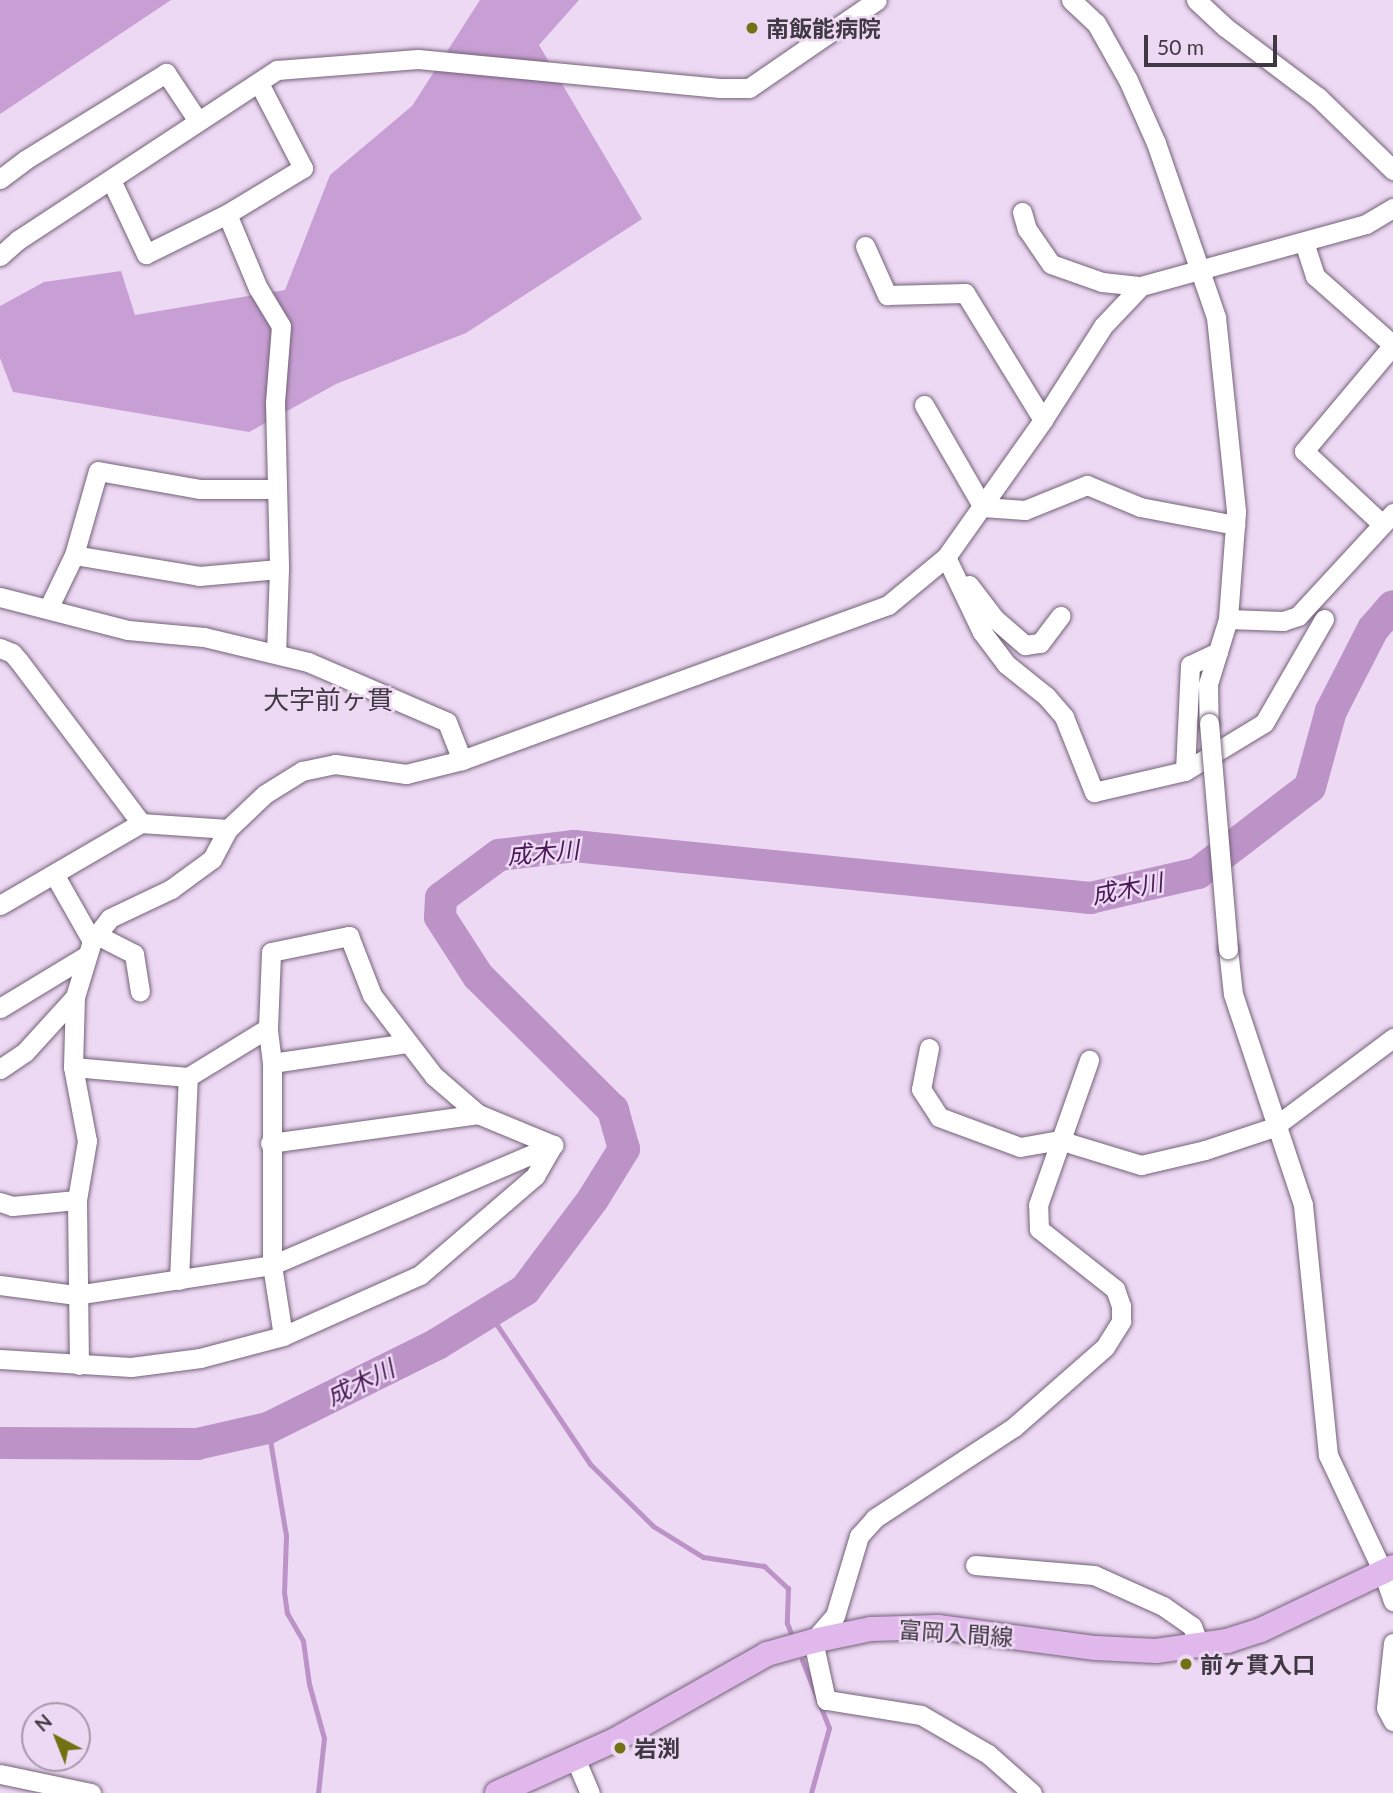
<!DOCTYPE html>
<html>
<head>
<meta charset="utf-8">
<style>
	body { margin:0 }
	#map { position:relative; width:1393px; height:1793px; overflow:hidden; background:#edd9f3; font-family:Lato,"Noto Sans JP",sans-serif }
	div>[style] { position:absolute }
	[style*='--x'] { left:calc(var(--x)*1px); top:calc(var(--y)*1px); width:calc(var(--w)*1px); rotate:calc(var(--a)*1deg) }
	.forest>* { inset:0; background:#c89fd4 }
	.stream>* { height:5px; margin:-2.5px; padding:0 2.5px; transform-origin:2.5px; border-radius:2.5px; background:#bb93c7 }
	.river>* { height:32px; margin:-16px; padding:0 16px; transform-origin:16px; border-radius:16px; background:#bb93c7 }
	.roads { filter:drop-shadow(0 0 2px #746279) drop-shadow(0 0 2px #746279) }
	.minor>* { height:19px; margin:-9.5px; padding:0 9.5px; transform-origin:9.5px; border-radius:9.5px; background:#fff }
	.major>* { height:24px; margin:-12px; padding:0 12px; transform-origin:12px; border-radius:12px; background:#e0b8eb }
	.bridges { filter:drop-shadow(0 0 2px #746279) drop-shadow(0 0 2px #746279) }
	.minor-bridge>* { height:19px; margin:-9.5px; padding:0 9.5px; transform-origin:9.5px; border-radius:9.5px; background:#fff }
	.dots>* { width:19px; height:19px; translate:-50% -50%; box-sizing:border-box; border:4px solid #edd9f3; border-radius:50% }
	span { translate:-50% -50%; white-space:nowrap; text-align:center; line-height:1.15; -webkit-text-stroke:5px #edd9f3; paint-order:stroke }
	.poi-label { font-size:23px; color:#403843; font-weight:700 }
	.left { translate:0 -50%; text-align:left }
	.street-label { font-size:23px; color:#403843 }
	.water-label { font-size:24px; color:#4a1857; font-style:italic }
	.quarter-label { font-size:26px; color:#403843 }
	.north { position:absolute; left:21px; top:1702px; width:70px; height:70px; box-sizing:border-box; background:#edd9f3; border:2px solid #a899ad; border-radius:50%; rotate:318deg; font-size:19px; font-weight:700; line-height:28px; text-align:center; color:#403843 }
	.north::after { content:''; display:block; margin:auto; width:24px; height:32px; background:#727114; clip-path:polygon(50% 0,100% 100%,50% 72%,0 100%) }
	.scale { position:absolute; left:1144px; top:35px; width:133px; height:32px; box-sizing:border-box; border:4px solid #403843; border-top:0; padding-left:9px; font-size:21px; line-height:24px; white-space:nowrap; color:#403843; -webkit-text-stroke:5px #edd9f3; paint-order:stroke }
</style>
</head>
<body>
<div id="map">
	<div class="forest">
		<i style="clip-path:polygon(0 0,171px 0,0 114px)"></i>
		<i style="clip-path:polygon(480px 0,579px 0,539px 45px,642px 219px,466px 333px,336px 384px,249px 432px,13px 392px,0 358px,0 306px,44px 282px,121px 271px,135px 315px,285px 290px,330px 175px,412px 106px)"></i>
	</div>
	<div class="stream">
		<i style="--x:489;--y:1313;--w:182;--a:56.2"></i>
		<i style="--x:590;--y:1464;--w:88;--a:44.5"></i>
		<i style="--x:653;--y:1526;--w:59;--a:31.8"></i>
		<i style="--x:703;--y:1557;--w:62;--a:8.4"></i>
		<i style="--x:764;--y:1566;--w:33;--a:43"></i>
		<i style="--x:788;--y:1588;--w:35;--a:92"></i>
		<i style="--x:787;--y:1623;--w:9;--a:69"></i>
		<i style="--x:268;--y:1428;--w:109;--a:80.5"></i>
		<i style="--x:286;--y:1536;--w:56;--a:92"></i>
		<i style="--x:284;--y:1592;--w:21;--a:82"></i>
		<i style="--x:287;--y:1613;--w:32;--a:60"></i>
		<i style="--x:303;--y:1641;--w:43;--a:82.1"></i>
		<i style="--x:309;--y:1684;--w:56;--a:74.5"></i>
		<i style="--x:324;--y:1738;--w:55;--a:96.2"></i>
		<i style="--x:802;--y:1660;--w:73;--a:68.3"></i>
		<i style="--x:829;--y:1728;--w:67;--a:105.5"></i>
	</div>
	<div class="river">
		<i style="--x:0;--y:1443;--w:197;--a:0.3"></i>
		<i style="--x:197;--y:1444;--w:73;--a:-12.7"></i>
		<i style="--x:268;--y:1428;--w:189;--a:-26.4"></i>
		<i style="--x:437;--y:1344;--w:103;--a:-31.5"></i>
		<i style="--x:525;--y:1290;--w:114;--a:-53.2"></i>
		<i style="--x:593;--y:1199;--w:59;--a:-58.2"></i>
		<i style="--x:624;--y:1149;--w:41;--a:-105.8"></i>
		<i style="--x:613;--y:1110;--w:190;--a:-135.2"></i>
		<i style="--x:478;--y:976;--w:70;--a:-122.8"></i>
		<i style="--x:440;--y:917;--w:19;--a:-87"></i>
		<i style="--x:441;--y:898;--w:72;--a:-36.6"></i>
		<i style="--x:499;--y:855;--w:76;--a:-6.8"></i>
		<i style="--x:574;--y:846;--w:519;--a:5.75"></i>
		<i style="--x:1090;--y:898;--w:111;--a:-13"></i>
		<i style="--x:1198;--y:873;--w:141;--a:-37.5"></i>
		<i style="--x:1310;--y:787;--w:79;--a:-74.6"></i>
		<i style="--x:1331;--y:711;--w:92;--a:-62.9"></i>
		<i style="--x:1373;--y:629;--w:30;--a:-49"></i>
	</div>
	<div class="roads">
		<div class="minor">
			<i style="--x:1071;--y:0;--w:34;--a:43"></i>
			<i style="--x:1096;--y:23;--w:65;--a:60.7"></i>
			<i style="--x:1128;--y:80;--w:69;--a:66"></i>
			<i style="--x:1156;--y:143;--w:184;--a:71"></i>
			<i style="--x:1216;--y:317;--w:196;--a:84.1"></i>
			<i style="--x:1236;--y:512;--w:107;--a:94.3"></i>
			<i style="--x:1228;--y:619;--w:68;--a:107.1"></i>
			<i style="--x:1208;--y:684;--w:39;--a:89"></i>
			<i style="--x:1196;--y:0;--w:40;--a:43"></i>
			<i style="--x:1225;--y:27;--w:116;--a:37"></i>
			<i style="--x:1318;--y:97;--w:105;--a:44.2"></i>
			<i style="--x:0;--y:179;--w:31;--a:-37"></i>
			<i style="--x:25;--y:160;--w:166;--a:-31.7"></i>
			<i style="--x:166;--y:73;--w:58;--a:56.3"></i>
			<i style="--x:111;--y:180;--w:82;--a:64.7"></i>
			<i style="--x:146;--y:254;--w:90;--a:-26.3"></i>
			<i style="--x:227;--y:214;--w:89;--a:-31.2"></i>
			<i style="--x:303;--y:168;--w:96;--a:-117.4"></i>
			<i style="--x:1022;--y:212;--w:18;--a:74"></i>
			<i style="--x:1027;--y:229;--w:42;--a:55.6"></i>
			<i style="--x:1051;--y:264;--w:54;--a:19.4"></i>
			<i style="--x:1102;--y:282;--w:39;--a:6"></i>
			<i style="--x:227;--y:214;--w:80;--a:67.3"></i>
			<i style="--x:258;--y:288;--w:44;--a:58.8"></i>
			<i style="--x:281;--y:326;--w:76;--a:94.5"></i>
			<i style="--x:275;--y:402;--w:167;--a:88.6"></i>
			<i style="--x:279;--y:569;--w:84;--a:92"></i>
			<i style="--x:1304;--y:242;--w:36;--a:72"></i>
			<i style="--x:1315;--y:276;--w:104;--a:41.5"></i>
			<i style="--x:865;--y:246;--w:54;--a:65.8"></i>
			<i style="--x:887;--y:295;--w:78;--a:-1.5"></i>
			<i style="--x:965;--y:293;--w:149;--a:58.4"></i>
			<i style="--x:0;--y:256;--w:24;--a:-42"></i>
			<i style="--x:18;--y:240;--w:310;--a:-33.3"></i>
			<i style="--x:277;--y:70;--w:141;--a:-4.5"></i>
			<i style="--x:418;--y:59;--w:303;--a:5.5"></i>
			<i style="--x:720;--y:88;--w:29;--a:0"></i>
			<i style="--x:749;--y:88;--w:155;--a:-34.5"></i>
			<i style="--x:924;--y:405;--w:118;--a:60"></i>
			<i style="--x:983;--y:507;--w:42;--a:4.1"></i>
			<i style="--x:1025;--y:510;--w:67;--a:-22"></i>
			<i style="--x:1087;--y:485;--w:57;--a:22.5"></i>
			<i style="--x:1140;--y:507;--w:97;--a:10.7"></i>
			<i style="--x:1382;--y:524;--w:107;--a:-136.9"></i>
			<i style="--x:1304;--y:451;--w:138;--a:-50"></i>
			<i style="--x:74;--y:555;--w:127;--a:9.5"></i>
			<i style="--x:199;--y:576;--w:80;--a:-5"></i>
			<i style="--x:946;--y:557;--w:83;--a:64.4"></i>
			<i style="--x:982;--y:632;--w:40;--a:53"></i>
			<i style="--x:1006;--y:664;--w:51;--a:38.7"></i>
			<i style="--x:1046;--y:696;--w:28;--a:49"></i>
			<i style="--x:1064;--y:717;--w:81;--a:68.2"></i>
			<i style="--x:1094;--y:792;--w:93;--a:-13"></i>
			<i style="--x:1185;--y:771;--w:106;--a:-87.3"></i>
			<i style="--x:1190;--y:665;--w:31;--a:-25"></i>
			<i style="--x:969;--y:585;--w:43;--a:52.6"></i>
			<i style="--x:995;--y:619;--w:40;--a:41"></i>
			<i style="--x:1025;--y:645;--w:15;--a:-8"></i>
			<i style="--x:1040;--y:643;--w:34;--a:-53"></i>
			<i style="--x:0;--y:597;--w:132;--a:14.5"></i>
			<i style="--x:128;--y:630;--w:76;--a:5.3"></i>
			<i style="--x:204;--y:637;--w:107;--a:13.5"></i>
			<i style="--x:308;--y:662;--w:151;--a:23.3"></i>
			<i style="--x:447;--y:722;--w:41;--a:68.5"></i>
			<i style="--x:48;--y:609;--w:60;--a:-64.3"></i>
			<i style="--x:74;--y:555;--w:87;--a:-74.1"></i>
			<i style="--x:98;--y:471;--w:104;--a:10"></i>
			<i style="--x:200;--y:489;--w:76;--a:0"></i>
			<i style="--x:1228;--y:619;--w:55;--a:2.1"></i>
			<i style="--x:1283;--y:621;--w:16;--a:-18"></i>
			<i style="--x:1298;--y:616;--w:140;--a:-47.3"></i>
			<i style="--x:0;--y:648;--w:13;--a:23"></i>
			<i style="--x:12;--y:653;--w:11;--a:49"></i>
			<i style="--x:19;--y:661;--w:203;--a:53"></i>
			<i style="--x:1185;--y:771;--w:92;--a:-31.3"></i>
			<i style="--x:1264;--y:723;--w:120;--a:-60"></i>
			<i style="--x:54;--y:874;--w:77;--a:60.4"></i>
			<i style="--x:0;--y:905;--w:163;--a:-30.2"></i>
			<i style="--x:141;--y:823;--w:87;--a:3.9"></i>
			<i style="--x:95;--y:934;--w:44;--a:27.1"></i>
			<i style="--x:134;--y:954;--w:38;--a:81"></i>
			<i style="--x:1228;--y:949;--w:45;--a:83.7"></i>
			<i style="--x:1233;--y:994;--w:222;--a:71.6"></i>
			<i style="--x:1303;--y:1205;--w:251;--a:84.3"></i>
			<i style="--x:1328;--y:1455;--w:129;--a:64.8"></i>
			<i style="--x:1383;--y:1572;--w:31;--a:71"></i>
			<i style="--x:0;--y:1008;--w:100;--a:-31.2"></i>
			<i style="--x:929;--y:1048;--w:42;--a:101"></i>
			<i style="--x:921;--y:1089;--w:33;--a:57"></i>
			<i style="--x:939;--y:1117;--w:86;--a:20.3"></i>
			<i style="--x:1020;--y:1147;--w:40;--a:-10"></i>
			<i style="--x:1059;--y:1140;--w:86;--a:17"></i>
			<i style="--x:1141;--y:1165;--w:66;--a:-13.2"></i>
			<i style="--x:1205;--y:1150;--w:73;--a:-18.4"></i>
			<i style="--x:1274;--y:1127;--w:149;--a:-36.8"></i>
			<i style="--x:272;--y:1063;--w:136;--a:-8.4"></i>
			<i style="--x:73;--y:1067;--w:115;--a:5"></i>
			<i style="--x:188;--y:1077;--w:94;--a:-31.5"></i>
			<i style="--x:0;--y:1069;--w:30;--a:-34"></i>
			<i style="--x:25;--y:1052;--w:74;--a:-47.7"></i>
			<i style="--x:270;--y:1143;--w:210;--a:-7.9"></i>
			<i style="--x:0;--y:1202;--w:13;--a:18"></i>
			<i style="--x:12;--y:1206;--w:65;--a:-5.3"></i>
			<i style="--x:179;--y:1280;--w:203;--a:-87.5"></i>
			<i style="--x:0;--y:1285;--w:77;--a:7.5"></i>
			<i style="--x:76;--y:1295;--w:198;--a:-8.7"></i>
			<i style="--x:272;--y:1265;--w:306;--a:-23.1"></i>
			<i style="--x:283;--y:1336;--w:72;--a:-98.8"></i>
			<i style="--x:272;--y:1265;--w:202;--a:-90"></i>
			<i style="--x:272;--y:1063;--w:35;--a:-97"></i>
			<i style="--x:268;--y:1028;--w:76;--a:-87.7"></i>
			<i style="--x:271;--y:952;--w:80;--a:-11.6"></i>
			<i style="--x:349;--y:936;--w:63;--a:68.7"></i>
			<i style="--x:372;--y:995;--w:102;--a:52.6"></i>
			<i style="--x:434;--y:1076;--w:58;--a:40.8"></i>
			<i style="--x:478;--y:1114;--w:81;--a:22.5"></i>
			<i style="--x:0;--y:1359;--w:131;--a:3.5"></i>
			<i style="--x:131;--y:1367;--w:70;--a:-7.4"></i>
			<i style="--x:200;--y:1358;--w:86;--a:-14.8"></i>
			<i style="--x:283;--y:1336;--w:150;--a:-24"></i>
			<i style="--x:420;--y:1275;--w:152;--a:-40.7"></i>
			<i style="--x:535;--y:1176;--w:36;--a:-60"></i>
			<i style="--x:79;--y:1365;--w:165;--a:-90.7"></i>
			<i style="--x:77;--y:1200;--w:60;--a:-80.4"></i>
			<i style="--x:87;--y:1141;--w:75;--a:-100.7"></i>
			<i style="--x:73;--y:1067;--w:70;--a:-88.4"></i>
			<i style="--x:75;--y:997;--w:59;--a:-73.1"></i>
			<i style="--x:92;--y:941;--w:29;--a:-52"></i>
			<i style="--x:110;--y:918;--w:68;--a:-25.4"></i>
			<i style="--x:171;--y:889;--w:51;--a:-36.2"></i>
			<i style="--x:212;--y:859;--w:34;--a:-62"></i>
			<i style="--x:228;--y:829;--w:51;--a:-43.4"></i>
			<i style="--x:265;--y:794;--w:44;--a:-31.9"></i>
			<i style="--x:302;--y:771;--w:34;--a:-12"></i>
			<i style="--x:335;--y:764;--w:72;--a:8"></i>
			<i style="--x:406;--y:774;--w:58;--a:-14"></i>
			<i style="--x:462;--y:760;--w:453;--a:-20"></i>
			<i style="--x:888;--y:605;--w:75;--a:-39.6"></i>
			<i style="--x:946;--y:557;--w:168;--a:-54.7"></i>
			<i style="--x:1043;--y:420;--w:112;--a:-57.4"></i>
			<i style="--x:1103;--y:326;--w:55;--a:-46.5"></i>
			<i style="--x:1141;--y:286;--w:233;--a:-15.4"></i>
			<i style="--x:1366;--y:224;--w:31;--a:-31"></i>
			<i style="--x:975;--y:1565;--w:119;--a:4.8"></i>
			<i style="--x:1094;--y:1575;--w:76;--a:24.2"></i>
			<i style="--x:1163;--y:1606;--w:35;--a:35"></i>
			<i style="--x:1192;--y:1626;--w:20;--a:70"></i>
			<i style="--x:1393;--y:1643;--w:65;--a:96.1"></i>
			<i style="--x:1386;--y:1708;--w:15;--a:62"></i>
			<i style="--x:575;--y:1758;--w:38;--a:67"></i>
			<i style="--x:0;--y:1774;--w:93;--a:11.8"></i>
			<i style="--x:1032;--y:1793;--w:59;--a:-138.4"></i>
			<i style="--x:988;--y:1754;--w:78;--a:-149.8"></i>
			<i style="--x:921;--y:1715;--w:96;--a:-171"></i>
			<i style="--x:826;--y:1700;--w:60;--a:-102.4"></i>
			<i style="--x:813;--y:1641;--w:33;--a:-49"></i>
			<i style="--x:835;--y:1616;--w:84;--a:-73.3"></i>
			<i style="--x:859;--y:1536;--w:24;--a:-48"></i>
			<i style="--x:875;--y:1518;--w:166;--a:-33.2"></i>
			<i style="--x:1014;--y:1427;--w:121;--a:-41.3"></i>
			<i style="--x:1105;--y:1347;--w:31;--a:-58"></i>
			<i style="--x:1121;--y:1321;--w:15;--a:-90"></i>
			<i style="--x:1121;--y:1306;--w:18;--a:-109"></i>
			<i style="--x:1115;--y:1289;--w:97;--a:-141.7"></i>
			<i style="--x:1039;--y:1229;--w:24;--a:-92"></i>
			<i style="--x:1038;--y:1205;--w:154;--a:-70.6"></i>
		</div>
		<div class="major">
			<i style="--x:497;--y:1793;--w:129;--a:-24.2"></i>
			<i style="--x:615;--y:1740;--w:175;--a:-29.5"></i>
			<i style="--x:767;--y:1654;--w:48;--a:-15.8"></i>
			<i style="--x:813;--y:1641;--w:59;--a:-11.7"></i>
			<i style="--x:871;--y:1629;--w:67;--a:-1.7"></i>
			<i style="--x:938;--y:1627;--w:159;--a:7.6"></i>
			<i style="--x:1096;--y:1648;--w:60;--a:2.9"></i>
			<i style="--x:1156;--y:1651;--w:72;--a:-8"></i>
			<i style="--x:1227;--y:1641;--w:36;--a:-18"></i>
			<i style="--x:1261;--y:1630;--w:146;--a:-25.5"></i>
		</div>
	</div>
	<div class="bridges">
		<div class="minor-bridge">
			<i style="--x:1209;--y:723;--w:227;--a:85.2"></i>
		</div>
	</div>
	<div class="dots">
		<i style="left:752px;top:28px;background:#727114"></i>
		<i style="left:1186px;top:1664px;background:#727114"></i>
		<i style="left:620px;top:1748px;background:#727114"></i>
	</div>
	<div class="poi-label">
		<span class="left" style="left:766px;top:28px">南飯能病院</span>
		<span class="left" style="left:1200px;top:1664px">前ヶ貫入口</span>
		<span class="left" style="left:634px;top:1748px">岩渕</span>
	</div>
	<div class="street-label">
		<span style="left:956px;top:1633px;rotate:4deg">富岡入間線</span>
	</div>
	<div class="water-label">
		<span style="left:543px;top:852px;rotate:-5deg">成木川</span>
		<span style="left:1127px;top:888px;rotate:-11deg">成木川</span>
		<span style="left:360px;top:1382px;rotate:-26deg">成木川</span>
	</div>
	<div class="quarter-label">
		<span style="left:328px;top:700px">大字前ヶ貫</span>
	</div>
	<div class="north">N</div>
	<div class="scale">50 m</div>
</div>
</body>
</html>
